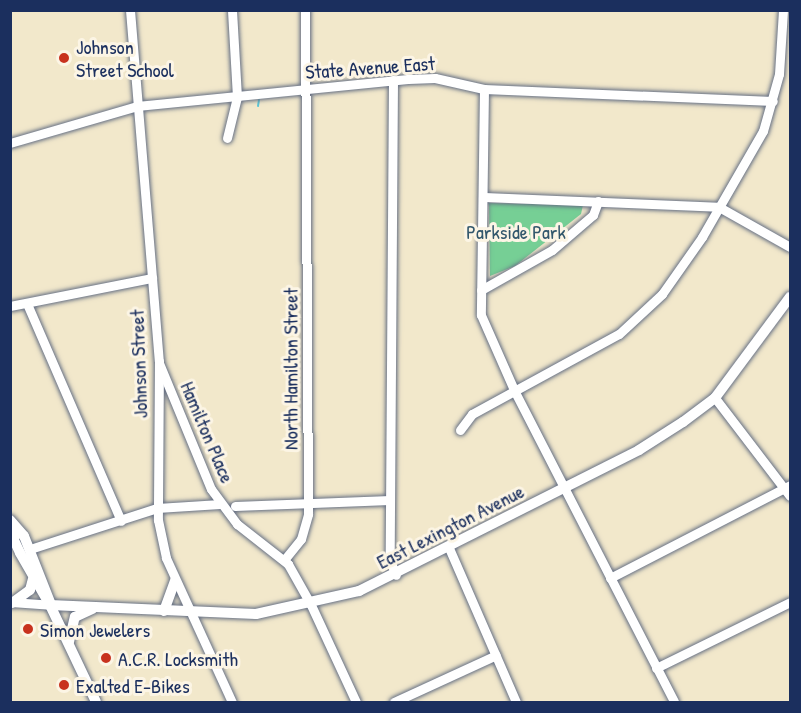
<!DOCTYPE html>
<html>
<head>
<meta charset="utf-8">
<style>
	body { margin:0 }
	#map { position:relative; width:801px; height:713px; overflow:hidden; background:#f2e8cb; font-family:"Patrick Hand",sans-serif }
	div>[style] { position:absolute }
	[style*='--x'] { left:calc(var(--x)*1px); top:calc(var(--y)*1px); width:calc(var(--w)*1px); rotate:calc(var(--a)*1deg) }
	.green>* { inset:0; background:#76cf95 }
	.stream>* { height:2px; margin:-1px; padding:0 1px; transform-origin:1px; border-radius:1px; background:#5bc6d6 }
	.roads { filter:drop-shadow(0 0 2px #667084) drop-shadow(0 0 2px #667084) }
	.minor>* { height:9px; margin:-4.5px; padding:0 4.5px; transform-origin:4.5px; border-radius:4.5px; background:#fff }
	.major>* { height:10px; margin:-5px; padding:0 5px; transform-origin:5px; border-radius:5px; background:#fff }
	.dots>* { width:16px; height:16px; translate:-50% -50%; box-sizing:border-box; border:3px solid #fcf5e5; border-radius:50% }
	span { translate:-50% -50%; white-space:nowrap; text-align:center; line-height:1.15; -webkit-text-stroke:6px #fcf5e5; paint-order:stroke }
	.poi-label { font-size:20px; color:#1b2f5e }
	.left { translate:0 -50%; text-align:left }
	.street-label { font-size:20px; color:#1b2f5e }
	.park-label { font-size:20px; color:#32576c }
	.frame { position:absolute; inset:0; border:12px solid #1b2f5e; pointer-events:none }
</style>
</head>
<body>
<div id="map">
	<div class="green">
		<i style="clip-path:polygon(489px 203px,583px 205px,581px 214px,515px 266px,490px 276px)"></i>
	</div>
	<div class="stream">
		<i style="--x:258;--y:106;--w:6;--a:-81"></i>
	</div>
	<div class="roads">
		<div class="minor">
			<i style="--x:130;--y:10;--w:352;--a:85.3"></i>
			<i style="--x:159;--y:361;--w:159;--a:90.4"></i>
			<i style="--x:158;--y:520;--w:39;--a:78"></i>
			<i style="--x:166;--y:558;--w:158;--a:65.4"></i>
			<i style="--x:393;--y:80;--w:481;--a:90.4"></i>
			<i style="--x:390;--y:561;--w:15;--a:67"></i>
			<i style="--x:484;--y:89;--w:226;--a:90.8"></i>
			<i style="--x:481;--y:315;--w:84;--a:66.2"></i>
			<i style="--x:515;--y:392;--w:348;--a:62.8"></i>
			<i style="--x:227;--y:138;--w:42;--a:-76.3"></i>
			<i style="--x:237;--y:97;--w:87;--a:-93.3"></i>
			<i style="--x:10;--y:143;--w:132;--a:-16.2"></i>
			<i style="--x:137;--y:106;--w:272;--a:-5.7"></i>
			<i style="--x:408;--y:79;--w:27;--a:-2"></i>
			<i style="--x:435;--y:78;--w:50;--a:12.7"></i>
			<i style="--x:484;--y:89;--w:289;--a:2.4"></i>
			<i style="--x:483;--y:197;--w:236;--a:2.4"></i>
			<i style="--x:719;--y:207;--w:81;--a:29.4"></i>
			<i style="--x:481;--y:290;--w:81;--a:-29.4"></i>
			<i style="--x:552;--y:250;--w:54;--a:-40.5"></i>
			<i style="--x:593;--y:215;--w:15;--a:-70"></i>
			<i style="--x:10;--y:306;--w:145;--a:-11.2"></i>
			<i style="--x:28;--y:306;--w:234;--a:66.6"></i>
			<i style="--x:159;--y:363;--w:136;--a:67.6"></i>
			<i style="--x:211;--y:489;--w:44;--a:53.4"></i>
			<i style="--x:237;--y:524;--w:65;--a:38.1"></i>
			<i style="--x:288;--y:564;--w:47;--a:60.7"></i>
			<i style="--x:311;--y:605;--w:107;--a:65.1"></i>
			<i style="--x:715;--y:398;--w:123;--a:52.6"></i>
			<i style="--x:460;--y:430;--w:20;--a:-53"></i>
			<i style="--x:472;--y:414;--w:167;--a:-28.6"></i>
			<i style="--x:619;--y:334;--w:59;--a:-42.9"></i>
			<i style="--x:662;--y:294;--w:70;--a:-54.9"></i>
			<i style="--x:702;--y:237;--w:122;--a:-60.1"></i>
			<i style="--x:763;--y:131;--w:59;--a:-74.3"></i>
			<i style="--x:779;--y:74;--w:64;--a:-86.4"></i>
			<i style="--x:235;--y:506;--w:155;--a:-2.2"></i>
			<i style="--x:449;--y:548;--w:168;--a:66.5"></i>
			<i style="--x:30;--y:549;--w:133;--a:-17.9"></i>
			<i style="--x:157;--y:508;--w:63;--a:-3.6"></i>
			<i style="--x:284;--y:560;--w:27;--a:-51"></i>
			<i style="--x:301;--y:539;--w:26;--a:-74"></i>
			<i style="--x:308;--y:514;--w:504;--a:-90.34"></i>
			<i style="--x:610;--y:578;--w:203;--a:-27.3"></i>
			<i style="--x:11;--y:602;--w:39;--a:4"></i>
			<i style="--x:656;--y:668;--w:149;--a:-26.2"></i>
			<i style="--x:394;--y:702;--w:112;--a:-24.7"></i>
		</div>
		<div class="major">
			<i style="--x:10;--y:520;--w:21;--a:49"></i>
			<i style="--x:24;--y:536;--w:71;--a:68.5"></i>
			<i style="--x:15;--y:528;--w:12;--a:95"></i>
			<i style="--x:14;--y:540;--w:14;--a:65"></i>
			<i style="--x:20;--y:553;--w:60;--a:60"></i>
			<i style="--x:50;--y:605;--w:107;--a:64.6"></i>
			<i style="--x:12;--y:603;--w:22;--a:-36"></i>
			<i style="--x:30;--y:590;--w:11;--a:-75"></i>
			<i style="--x:50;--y:605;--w:206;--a:2.5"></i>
			<i style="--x:256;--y:614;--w:106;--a:-12.6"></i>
			<i style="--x:359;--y:591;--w:313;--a:-26.7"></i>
			<i style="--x:639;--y:450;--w:52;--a:-32.5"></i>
			<i style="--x:683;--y:422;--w:40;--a:-37"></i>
			<i style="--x:715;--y:398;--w:126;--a:-53.4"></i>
			<i style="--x:164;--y:611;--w:33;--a:-70"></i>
			<i style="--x:69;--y:642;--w:26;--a:-77"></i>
			<i style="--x:75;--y:617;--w:19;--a:-25"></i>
		</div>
	</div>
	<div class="dots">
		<i style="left:64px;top:58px;background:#c8321e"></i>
		<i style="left:28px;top:629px;background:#c8321e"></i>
		<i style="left:106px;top:658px;background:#c8321e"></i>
		<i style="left:64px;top:685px;background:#c8321e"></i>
	</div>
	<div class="poi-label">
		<span class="left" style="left:76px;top:58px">Johnson<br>Street School</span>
		<span class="left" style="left:40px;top:629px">Simon Jewelers</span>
		<span class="left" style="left:118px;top:658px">A.C.R. Locksmith</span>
		<span class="left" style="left:76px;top:685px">Exalted E-Bikes</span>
	</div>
	<div class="street-label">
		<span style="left:370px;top:67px;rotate:-4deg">State Avenue East</span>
		<span style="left:138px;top:364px;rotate:-92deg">Johnson Street</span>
		<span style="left:290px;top:369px;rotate:-90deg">North Hamilton Street</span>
		<span style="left:208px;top:432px;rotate:67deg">Hamilton Place</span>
		<span style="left:450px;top:526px;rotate:-27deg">East Lexington Avenue</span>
	</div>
	<div class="park-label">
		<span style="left:516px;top:231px">Parkside Park</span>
	</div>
	<div class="frame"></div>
</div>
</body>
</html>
